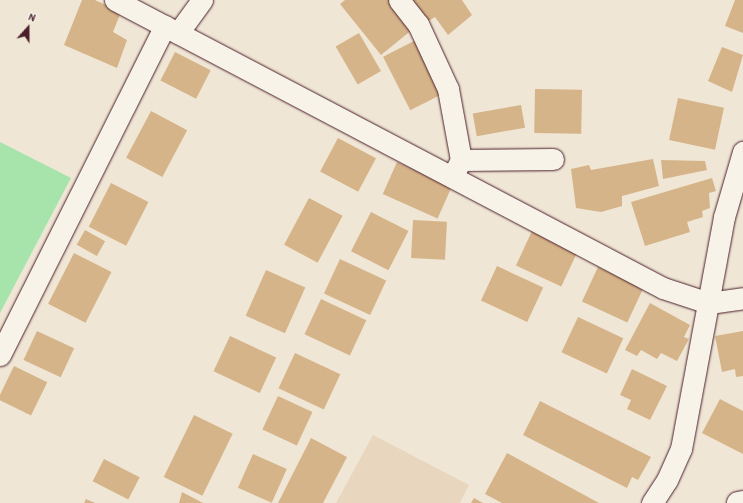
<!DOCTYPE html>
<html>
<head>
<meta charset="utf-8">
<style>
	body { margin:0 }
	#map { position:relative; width:743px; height:503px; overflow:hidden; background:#f0e6d5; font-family:"Patrick Hand",sans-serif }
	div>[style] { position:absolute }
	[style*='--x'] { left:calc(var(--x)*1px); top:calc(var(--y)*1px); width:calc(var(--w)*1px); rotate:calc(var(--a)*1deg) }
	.built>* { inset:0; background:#e8d7be }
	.green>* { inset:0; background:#a6e4ac }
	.building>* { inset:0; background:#d6b489; transform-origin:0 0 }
	.roads { filter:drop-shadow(0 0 1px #4a1f2b) drop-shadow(0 0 1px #4a1f2b) }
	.minor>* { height:21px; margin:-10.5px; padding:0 10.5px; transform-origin:10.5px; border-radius:10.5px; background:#f7f3e8 }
	.tertiary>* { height:22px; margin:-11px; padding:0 11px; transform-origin:11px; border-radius:11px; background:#f7f3e8 }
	span { translate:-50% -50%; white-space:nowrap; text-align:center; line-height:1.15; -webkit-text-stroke:3.5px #f7f3e8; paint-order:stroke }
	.north { position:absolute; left:8px; top:8px; width:40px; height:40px; -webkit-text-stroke:3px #f7f3e8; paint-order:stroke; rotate:21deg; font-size:11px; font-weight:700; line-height:16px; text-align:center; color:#4a1f2b }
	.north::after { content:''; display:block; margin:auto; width:14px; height:18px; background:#4a1f2b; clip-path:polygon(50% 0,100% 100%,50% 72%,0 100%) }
</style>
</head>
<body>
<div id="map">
	<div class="built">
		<i style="clip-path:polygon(373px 435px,469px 485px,460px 503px,336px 503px)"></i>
	</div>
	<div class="green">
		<i style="clip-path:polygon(0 142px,71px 178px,0 313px)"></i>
	</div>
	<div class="building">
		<i style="clip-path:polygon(82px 0,95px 0,121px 12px,113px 32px,127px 40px,117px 68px,64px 45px)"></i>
		<i style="clip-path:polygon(345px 0,390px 0,413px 29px,381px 55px,340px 4px)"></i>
		<i style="clip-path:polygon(403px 0,462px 0,472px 15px,448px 35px,435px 17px,421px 26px)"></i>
		<i style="clip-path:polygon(735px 0,743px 0,743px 33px,725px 26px)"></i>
		<i style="left:359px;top:33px;width:44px;height:27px;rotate:60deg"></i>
		<i style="left:416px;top:40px;width:60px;height:37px;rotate:63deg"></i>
		<i style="clip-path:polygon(722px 47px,743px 55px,732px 92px,708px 81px)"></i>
		<i style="left:175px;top:52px;width:40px;height:32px;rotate:27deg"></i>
		<i style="left:535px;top:89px;width:47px;height:44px;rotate:1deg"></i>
		<i style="left:678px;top:98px;width:47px;height:43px;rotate:12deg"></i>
		<i style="left:521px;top:105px;width:23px;height:49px;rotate:80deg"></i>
		<i style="left:151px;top:111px;width:41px;height:53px;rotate:28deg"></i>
		<i style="left:338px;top:138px;width:43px;height:38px;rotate:28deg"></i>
		<i style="clip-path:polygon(653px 159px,659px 186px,622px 196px,622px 206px,601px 212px,576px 208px,571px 169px,589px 165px,591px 170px)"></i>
		<i style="clip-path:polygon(661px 160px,705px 161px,707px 170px,663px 179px)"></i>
		<i style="left:397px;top:162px;width:60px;height:35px;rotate:24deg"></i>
		<i style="clip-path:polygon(712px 178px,716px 191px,709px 193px,710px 208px,702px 211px,703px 217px,687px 222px,690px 232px,645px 246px,631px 202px)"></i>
		<i style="left:111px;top:183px;width:42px;height:49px;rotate:27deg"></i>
		<i style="left:309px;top:198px;width:38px;height:53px;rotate:28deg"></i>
		<i style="left:371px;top:212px;width:42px;height:44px;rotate:27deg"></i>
		<i style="left:413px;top:220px;width:34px;height:38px;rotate:3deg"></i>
		<i style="left:85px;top:230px;width:23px;height:17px;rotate:29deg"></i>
		<i style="left:532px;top:231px;width:50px;height:38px;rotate:25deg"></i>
		<i style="left:74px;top:253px;width:42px;height:57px;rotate:27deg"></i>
		<i style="left:340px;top:259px;width:51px;height:38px;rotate:25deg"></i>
		<i style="left:497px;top:266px;width:51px;height:38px;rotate:25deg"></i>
		<i style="left:598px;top:267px;width:50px;height:38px;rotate:25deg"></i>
		<i style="left:266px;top:270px;width:43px;height:50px;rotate:24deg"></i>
		<i style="left:321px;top:299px;width:50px;height:39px;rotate:25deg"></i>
		<i style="clip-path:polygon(650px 303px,690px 325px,684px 337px,689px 339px,677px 361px,661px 353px,657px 359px,641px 350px,637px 356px,625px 350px)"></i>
		<i style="left:578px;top:317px;width:50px;height:39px;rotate:25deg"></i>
		<i style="left:37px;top:331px;width:41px;height:32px;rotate:25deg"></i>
		<i style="clip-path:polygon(743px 331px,743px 376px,736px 377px,735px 369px,722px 372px,715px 336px)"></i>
		<i style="left:230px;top:336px;width:51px;height:39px;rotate:25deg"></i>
		<i style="left:295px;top:353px;width:50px;height:39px;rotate:25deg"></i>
		<i style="left:14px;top:366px;width:37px;height:37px;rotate:26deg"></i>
		<i style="clip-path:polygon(632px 369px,667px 386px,650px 420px,627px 409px,631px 400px,620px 395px)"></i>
		<i style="left:278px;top:396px;width:38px;height:37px;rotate:25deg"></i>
		<i style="clip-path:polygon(720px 399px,743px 411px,743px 454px,702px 433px)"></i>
		<i style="clip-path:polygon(540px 401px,651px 457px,638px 480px,632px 477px,627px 488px,523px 435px)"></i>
		<i style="left:194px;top:415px;width:43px;height:69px;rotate:26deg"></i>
		<i style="clip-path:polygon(311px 438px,347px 457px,323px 503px,278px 503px)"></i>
		<i style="clip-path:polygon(507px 453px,599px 503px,502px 503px,485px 494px)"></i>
		<i style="left:253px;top:454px;width:37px;height:37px;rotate:24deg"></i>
		<i style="left:104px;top:459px;width:40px;height:25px;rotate:27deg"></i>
		<i style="clip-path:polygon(182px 492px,203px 503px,179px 503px)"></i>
		<i style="clip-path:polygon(474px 498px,483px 503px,471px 503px)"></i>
		<i style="clip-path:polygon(86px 499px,95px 503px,84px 503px)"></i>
	</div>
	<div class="roads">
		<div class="minor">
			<i style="--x:115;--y:0;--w:619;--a:27.72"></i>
			<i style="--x:663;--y:288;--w:48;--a:18.1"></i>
			<i style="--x:709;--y:303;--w:34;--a:-8"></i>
			<i style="--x:399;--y:0;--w:31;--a:52"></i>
			<i style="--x:418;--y:24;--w:72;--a:65.2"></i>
			<i style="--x:448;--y:89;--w:72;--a:79.6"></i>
			<i style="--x:461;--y:160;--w:19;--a:118"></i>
			<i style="--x:178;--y:33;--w:41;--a:-54"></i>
			<i style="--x:461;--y:160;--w:92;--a:-0.6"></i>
			<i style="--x:0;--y:355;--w:368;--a:-63.4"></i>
			<i style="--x:652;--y:503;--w:27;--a:-57"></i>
			<i style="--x:667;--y:480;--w:34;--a:-66"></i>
			<i style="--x:681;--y:449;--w:236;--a:-79.5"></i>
			<i style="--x:724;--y:217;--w:68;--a:-73.7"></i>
		</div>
		<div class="tertiary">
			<i style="--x:738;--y:503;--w:5;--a:-11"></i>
		</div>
	</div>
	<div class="north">N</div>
</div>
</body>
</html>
